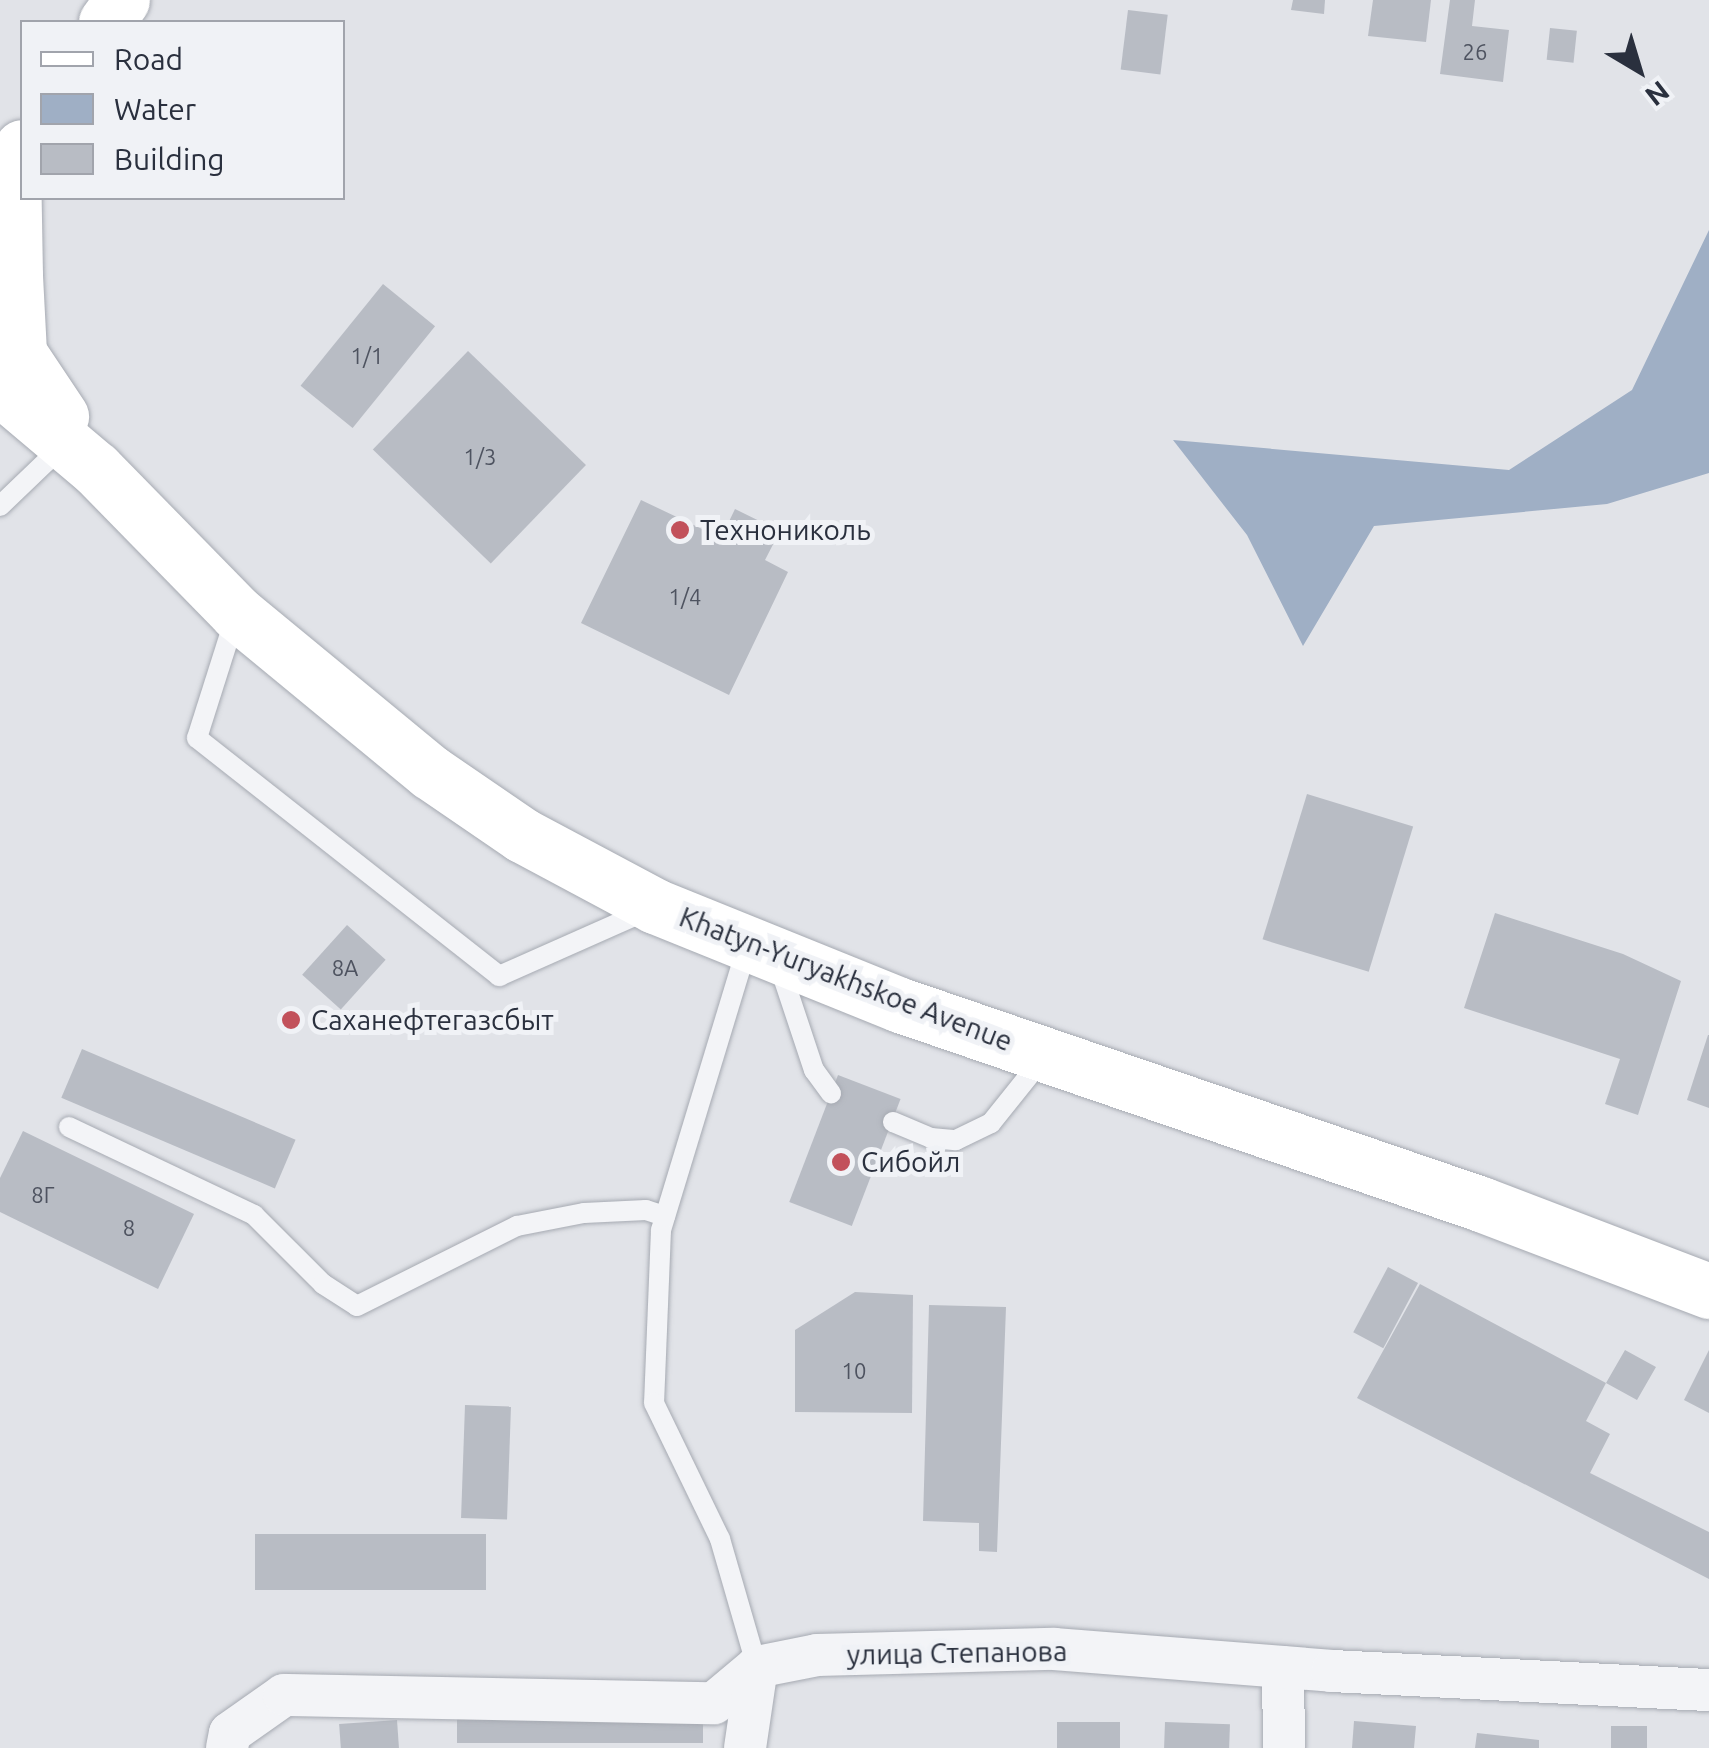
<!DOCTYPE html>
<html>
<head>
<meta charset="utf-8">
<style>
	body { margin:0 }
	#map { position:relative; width:1709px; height:1748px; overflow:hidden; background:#e1e3e8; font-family:Ubuntu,sans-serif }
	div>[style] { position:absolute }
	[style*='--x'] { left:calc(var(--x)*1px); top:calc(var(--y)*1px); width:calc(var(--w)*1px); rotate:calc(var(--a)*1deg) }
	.water>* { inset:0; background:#9fafc5 }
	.building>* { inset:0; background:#b8bcc4; transform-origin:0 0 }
	.roads { filter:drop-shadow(0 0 2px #a6aab2) drop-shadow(0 0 2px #a6aab2) }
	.service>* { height:20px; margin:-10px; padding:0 10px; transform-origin:10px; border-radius:10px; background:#f3f4f7 }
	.minor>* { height:42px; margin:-21px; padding:0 21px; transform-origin:21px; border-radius:21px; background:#f3f4f7 }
	.secondary>* { height:55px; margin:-27.5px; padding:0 27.5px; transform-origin:27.5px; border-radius:27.5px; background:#fff }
	.dots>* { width:28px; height:28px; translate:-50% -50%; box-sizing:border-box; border:5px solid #f0f2f6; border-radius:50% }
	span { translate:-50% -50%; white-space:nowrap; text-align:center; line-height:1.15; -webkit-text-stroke:10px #f0f2f6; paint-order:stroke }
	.number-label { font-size:22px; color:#4e5360 }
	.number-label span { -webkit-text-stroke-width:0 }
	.poi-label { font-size:28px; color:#2a303e }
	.left { translate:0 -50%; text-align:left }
	.street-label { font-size:28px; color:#2a303e }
	.legend { position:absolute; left:20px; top:20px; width:325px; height:180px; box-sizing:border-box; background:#f0f2f6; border:2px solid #a1a4ac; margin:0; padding:12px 18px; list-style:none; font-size:30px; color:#2a303e }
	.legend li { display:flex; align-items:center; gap:20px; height:50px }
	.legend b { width:50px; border:2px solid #a1a4ac }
	.north { position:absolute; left:1589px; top:20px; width:100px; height:100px; -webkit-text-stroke:8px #f0f2f6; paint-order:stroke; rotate:142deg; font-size:28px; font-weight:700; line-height:40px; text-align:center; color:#2a303e }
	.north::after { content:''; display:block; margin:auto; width:35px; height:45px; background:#2a303e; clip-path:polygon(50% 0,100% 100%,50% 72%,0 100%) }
</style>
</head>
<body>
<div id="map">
	<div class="water">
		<i style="clip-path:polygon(1709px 230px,1709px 473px,1607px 504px,1374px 526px,1303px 646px,1247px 535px,1173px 440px,1509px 470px,1632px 390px)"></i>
	</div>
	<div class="building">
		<i style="clip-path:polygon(1293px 0,1325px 0,1324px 14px,1291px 10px)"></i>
		<i style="clip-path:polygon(1373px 0,1431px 0,1426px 42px,1368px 36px)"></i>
		<i style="clip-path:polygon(1450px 0,1475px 0,1472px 26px,1509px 30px,1503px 82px,1440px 74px)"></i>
		<i style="left:1128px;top:10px;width:40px;height:60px;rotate:7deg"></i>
		<i style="left:1550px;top:28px;width:27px;height:32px;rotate:6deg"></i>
		<i style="left:383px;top:284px;width:67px;height:131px;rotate:39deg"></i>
		<i style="left:468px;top:351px;width:164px;height:137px;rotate:44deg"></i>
		<i style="clip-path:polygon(641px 500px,721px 538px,735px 509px,780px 531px,765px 560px,788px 572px,729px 695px,581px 623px)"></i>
		<i style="left:1307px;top:794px;width:111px;height:152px;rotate:17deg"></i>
		<i style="clip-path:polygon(1495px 913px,1623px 954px,1681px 981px,1638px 1115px,1605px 1104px,1620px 1059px,1464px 1008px)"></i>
		<i style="left:347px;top:925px;width:52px;height:67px;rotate:42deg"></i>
		<i style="clip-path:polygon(1708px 1035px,1709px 1035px,1709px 1108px,1687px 1100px)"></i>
		<i style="left:82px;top:1049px;width:232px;height:53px;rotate:23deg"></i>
		<i style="left:838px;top:1075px;width:67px;height:136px;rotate:21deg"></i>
		<i style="clip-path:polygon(23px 1131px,194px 1214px,158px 1289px,0 1212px,0 1178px)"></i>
		<i style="left:1388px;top:1267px;width:34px;height:74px;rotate:28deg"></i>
		<i style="clip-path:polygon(1420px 1284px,1606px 1383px,1625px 1350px,1656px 1367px,1637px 1400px,1606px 1383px,1586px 1421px,1610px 1434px,1590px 1473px,1709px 1532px,1709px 1579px,1357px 1398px)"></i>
		<i style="clip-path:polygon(855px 1292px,913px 1295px,912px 1413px,795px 1412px,795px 1330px)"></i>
		<i style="clip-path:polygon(929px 1305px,1006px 1307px,997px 1552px,979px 1551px,979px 1523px,923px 1521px)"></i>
		<i style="clip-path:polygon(1709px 1350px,1709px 1413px,1684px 1400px)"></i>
		<i style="left:465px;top:1405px;width:46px;height:113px;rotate:2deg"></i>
		<i style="left:486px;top:1534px;width:56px;height:231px;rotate:90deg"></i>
		<i style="left:457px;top:1713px;width:246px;height:30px"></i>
		<i style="left:397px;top:1720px;width:28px;height:58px;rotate:86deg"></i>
		<i style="clip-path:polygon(1354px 1721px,1416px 1726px,1414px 1748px,1352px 1748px)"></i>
		<i style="left:1057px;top:1722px;width:63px;height:26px"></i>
		<i style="left:1165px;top:1722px;width:65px;height:26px;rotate:2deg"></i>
		<i style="left:1611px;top:1726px;width:36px;height:22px"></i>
		<i style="clip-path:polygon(1477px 1733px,1539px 1740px,1539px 1748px,1475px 1748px)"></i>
	</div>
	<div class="roads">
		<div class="service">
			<i style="--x:0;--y:506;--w:65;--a:-43.8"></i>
			<i style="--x:47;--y:461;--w:25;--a:-72"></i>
			<i style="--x:236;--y:615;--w:129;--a:107.6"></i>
			<i style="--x:197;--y:738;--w:385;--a:38.2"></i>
			<i style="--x:499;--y:976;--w:163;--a:-23.9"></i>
			<i style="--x:747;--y:947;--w:296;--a:106.9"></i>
			<i style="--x:661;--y:1230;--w:173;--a:92.3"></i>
			<i style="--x:654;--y:1403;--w:151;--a:64.1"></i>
			<i style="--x:720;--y:1539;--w:133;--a:73.9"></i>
			<i style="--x:779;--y:965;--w:111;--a:71.6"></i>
			<i style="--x:814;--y:1070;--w:29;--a:54"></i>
			<i style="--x:893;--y:1122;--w:41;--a:22.8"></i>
			<i style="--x:931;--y:1138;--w:25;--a:5"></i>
			<i style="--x:956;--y:1140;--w:39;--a:-26"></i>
			<i style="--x:991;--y:1123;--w:83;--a:-51.3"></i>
			<i style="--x:69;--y:1127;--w:205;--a:25.4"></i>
			<i style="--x:254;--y:1215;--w:98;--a:45"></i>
			<i style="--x:323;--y:1284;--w:40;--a:32.9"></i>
			<i style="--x:357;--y:1306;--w:179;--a:-26.6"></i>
			<i style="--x:517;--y:1226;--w:68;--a:-11"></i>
			<i style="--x:584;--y:1213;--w:62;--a:-2.8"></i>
			<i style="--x:646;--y:1210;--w:20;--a:18"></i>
		</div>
		<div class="minor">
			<i style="--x:1283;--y:1667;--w:81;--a:89.3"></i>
			<i style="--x:227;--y:1748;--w:15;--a:-79"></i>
			<i style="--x:230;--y:1733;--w:66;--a:-35.1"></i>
			<i style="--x:284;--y:1695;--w:430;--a:1.1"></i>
			<i style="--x:714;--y:1703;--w:56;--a:-39.9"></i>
			<i style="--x:757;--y:1667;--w:61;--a:-11.3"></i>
			<i style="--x:817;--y:1655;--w:237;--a:-1.5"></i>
			<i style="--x:1054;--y:1649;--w:279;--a:4.5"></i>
			<i style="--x:1332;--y:1671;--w:377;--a:2.9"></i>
			<i style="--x:745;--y:1748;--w:82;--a:-81.6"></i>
		</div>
		<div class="secondary">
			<i style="--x:106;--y:22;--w:27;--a:-54"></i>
			<i style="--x:15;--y:276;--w:77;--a:87"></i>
			<i style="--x:19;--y:353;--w:76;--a:56.3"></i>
			<i style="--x:4;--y:309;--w:35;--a:-72"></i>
			<i style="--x:15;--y:276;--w:113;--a:-91"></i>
			<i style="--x:13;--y:163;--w:18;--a:-61"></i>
			<i style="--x:0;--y:388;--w:126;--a:40.2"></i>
			<i style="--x:96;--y:469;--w:202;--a:45.6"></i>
			<i style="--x:237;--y:613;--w:250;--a:39.5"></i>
			<i style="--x:430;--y:772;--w:112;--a:34.4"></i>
			<i style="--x:522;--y:835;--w:151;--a:28.1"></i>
			<i style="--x:655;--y:906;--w:264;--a:22"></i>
			<i style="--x:900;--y:1005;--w:614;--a:18.91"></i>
			<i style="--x:1481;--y:1204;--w:244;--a:20.9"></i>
		</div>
	</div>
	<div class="dots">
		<i style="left:680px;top:530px;background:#c2515b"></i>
		<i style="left:291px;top:1020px;background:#c2515b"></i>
		<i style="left:841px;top:1162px;background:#c2515b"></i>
	</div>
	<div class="number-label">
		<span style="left:1475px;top:52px">26</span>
		<span style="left:367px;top:356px">1/1</span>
		<span style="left:480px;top:457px">1/3</span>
		<span style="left:685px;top:597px">1/4</span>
		<span style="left:345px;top:968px">8А</span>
		<span style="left:43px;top:1195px">8Г</span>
		<span style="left:129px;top:1228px">8</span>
		<span style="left:854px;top:1371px">10</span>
	</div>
	<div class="poi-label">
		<span class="left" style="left:700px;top:530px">Технониколь</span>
		<span class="left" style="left:311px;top:1020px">Саханефтегазсбыт</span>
		<span class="left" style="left:861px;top:1162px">Сибойл</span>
	</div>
	<div class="street-label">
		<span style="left:846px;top:979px;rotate:21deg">Khatyn-Yuryakhskoe Avenue</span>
		<span style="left:957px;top:1653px;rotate:-1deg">улица Степанова</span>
	</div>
	<ul class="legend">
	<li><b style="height:12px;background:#fff"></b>Road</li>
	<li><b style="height:28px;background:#9fafc5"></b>Water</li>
	<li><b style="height:28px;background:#b8bcc4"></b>Building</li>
	</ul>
	<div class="north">N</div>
</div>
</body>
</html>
